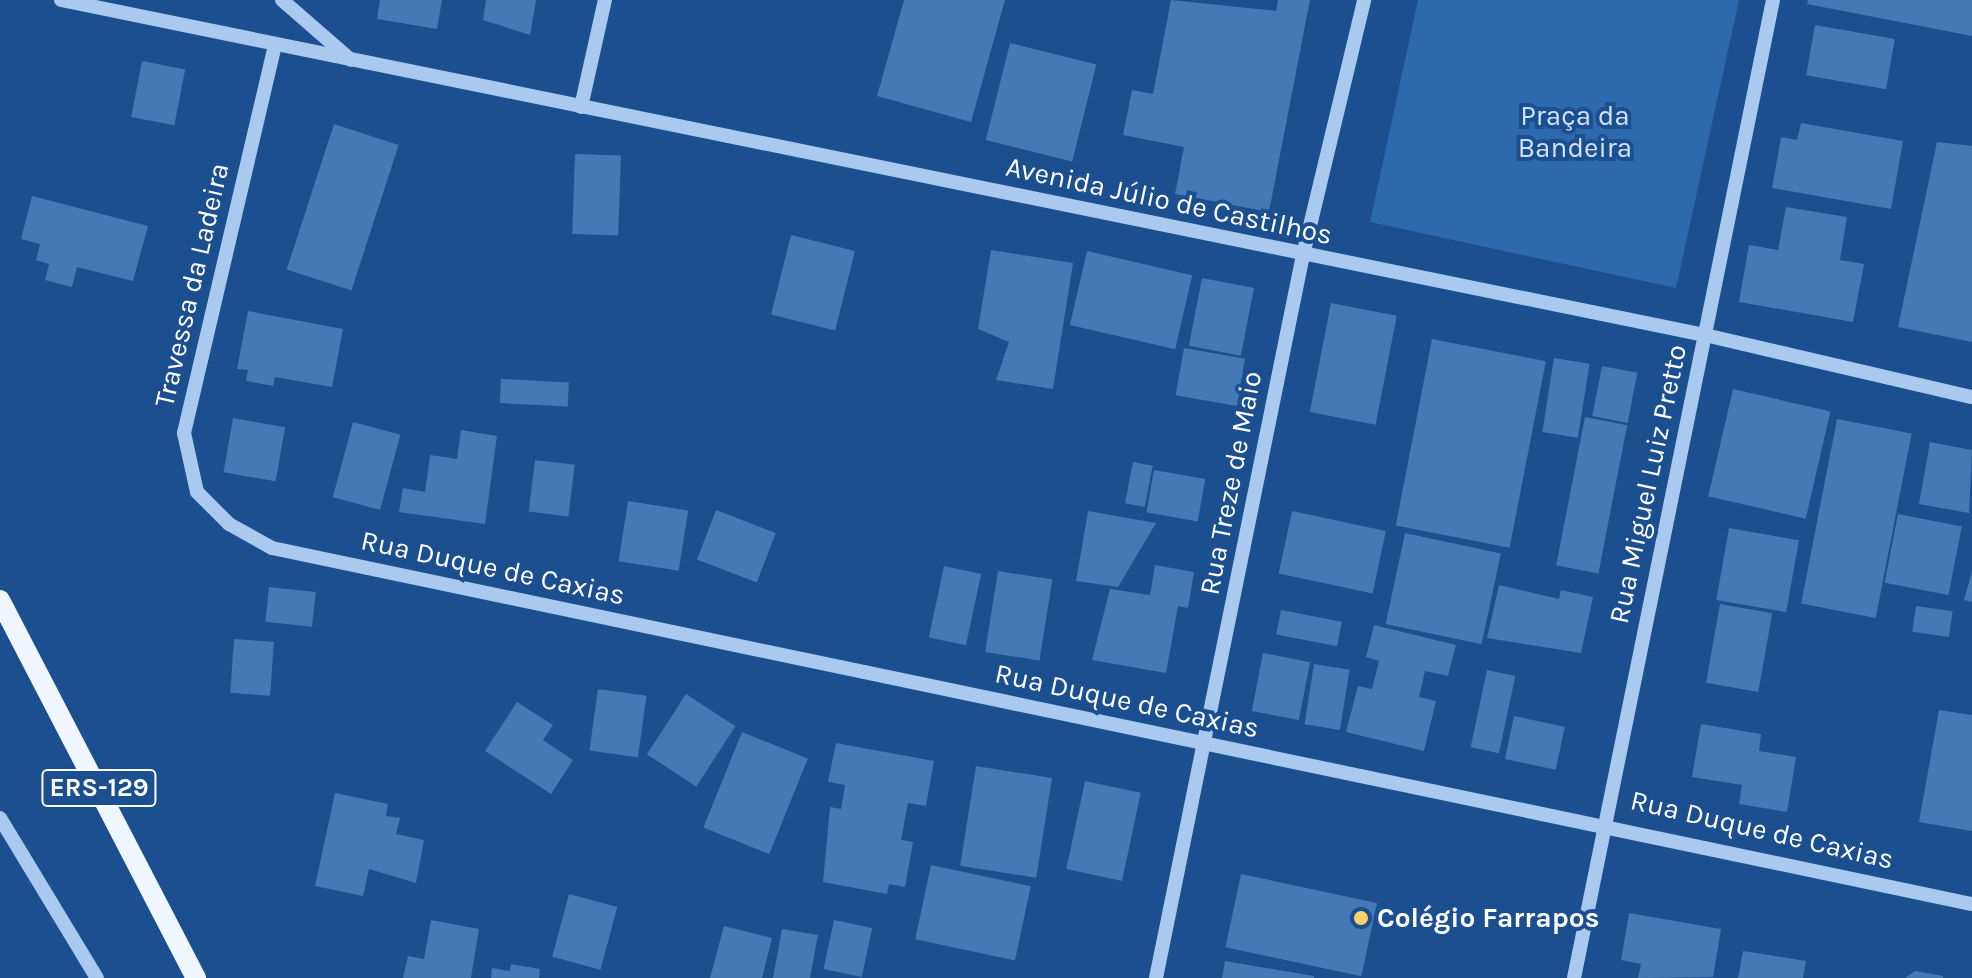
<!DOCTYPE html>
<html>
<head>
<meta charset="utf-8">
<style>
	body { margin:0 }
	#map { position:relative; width:1972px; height:978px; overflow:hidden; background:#1b4f8f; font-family:Karla,sans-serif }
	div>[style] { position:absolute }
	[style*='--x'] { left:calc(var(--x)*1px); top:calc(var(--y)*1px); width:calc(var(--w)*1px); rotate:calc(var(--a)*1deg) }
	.green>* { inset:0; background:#2e69ad }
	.building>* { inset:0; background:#4478b7; transform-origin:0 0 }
	.minor>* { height:14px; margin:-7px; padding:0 7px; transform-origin:7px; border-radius:7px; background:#a9c9ee }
	.major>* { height:20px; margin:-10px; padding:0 10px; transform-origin:10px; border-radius:10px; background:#f0f6ff }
	.dots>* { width:22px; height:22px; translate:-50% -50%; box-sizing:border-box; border:4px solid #1b4f8f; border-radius:50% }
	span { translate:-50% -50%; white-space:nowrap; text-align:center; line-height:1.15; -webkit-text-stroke:8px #1b4f8f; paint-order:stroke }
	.shield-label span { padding:2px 6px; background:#1b4f8f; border:2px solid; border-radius:6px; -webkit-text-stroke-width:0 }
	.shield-label { font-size:26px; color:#fff; font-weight:700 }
	.park-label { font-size:28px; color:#cfe3fa }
	.street-label { font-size:28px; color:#fff }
	.poi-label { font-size:28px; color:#fff; font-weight:700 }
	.left { translate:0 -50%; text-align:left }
</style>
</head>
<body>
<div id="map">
	<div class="green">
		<i style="clip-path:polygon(1418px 0,1739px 0,1676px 288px,1370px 222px)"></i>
	</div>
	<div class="building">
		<i style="clip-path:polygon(380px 0,442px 0,437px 29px,377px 19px)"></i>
		<i style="clip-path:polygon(486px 0,536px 0,530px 35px,483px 20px)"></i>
		<i style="clip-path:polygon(904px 0,1005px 0,971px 122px,877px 96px)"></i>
		<i style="clip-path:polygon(1171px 0,1276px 11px,1278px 0,1310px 0,1269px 212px,1175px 194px,1184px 147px,1123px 135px,1132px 90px,1153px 94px)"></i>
		<i style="clip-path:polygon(1808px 0,1972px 0,1972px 36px,1807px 4px)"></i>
		<i style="left:1815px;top:25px;width:81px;height:51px;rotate:10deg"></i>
		<i style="left:1010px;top:43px;width:89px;height:100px;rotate:14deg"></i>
		<i style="left:142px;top:61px;width:44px;height:57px;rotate:11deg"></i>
		<i style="clip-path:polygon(1801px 123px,1903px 141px,1891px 209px,1772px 188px,1781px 137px,1797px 140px)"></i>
		<i style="left:334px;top:124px;width:68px;height:153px;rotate:18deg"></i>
		<i style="clip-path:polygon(1937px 142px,1972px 146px,1972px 342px,1898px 327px)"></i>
		<i style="left:575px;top:154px;width:46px;height:80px;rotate:2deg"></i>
		<i style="clip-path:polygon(32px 196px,148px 226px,133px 281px,77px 267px,72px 287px,45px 280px,49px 264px,36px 260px,40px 244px,21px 239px)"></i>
		<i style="clip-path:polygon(1786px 207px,1847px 217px,1840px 260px,1864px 264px,1853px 322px,1739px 302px,1749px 245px,1778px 250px)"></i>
		<i style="left:791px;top:235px;width:66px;height:82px;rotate:14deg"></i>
		<i style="clip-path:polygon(991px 250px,1073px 263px,1053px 389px,996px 380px,1009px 342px,978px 329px)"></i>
		<i style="left:1087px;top:251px;width:108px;height:76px;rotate:13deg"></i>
		<i style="left:1202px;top:278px;width:53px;height:69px;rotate:11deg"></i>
		<i style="left:1331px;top:303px;width:67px;height:111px;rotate:11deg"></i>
		<i style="clip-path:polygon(248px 311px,343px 329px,332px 387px,275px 377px,273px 386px,246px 381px,248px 370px,237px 369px)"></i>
		<i style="left:1432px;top:339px;width:116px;height:190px;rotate:11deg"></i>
		<i style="left:1184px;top:348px;width:62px;height:48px;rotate:10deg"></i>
		<i style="left:1554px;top:358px;width:36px;height:75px;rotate:9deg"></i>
		<i style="left:1602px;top:366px;width:36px;height:51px;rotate:11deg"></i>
		<i style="left:501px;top:379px;width:68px;height:24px;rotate:3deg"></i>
		<i style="left:1733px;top:389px;width:100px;height:110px;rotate:13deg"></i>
		<i style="left:1585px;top:417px;width:43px;height:151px;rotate:11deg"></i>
		<i style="left:233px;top:418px;width:53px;height:55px;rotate:10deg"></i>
		<i style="left:1837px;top:419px;width:76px;height:188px;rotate:11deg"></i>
		<i style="left:353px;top:422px;width:49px;height:78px;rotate:15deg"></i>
		<i style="clip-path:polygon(461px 430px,497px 436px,485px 524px,399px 512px,403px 488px,425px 492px,430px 455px,457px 459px)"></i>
		<i style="clip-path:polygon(1930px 442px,1972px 450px,1969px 513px,1919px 504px)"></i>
		<i style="left:535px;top:460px;width:40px;height:52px;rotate:7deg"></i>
		<i style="left:1133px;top:462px;width:20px;height:42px;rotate:11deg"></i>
		<i style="left:1154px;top:470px;width:52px;height:43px;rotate:10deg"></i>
		<i style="left:628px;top:501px;width:61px;height:61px;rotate:9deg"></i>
		<i style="left:716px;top:510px;width:64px;height:53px;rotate:21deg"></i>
		<i style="clip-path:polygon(1088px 511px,1156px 523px,1118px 587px,1076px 581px)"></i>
		<i style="left:1292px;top:511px;width:96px;height:64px;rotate:12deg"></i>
		<i style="left:1898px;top:514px;width:65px;height:70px;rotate:11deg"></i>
		<i style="left:1729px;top:528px;width:71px;height:73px;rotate:10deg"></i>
		<i style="left:1405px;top:533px;width:98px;height:93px;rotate:12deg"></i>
		<i style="clip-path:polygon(1155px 565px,1194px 572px,1188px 608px,1178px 606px,1166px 673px,1092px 660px,1110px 589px,1150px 595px)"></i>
		<i style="left:944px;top:566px;width:38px;height:73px;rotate:12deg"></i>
		<i style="left:998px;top:571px;width:55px;height:82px;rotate:9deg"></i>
		<i style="clip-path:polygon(1972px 571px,1972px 602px,1964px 600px)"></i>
		<i style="clip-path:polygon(1499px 585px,1559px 599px,1561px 590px,1593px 597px,1581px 653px,1487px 638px)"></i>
		<i style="left:269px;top:587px;width:47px;height:35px;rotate:6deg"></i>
		<i style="left:1720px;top:604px;width:53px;height:80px;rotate:10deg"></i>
		<i style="left:1916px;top:606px;width:37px;height:26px;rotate:8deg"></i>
		<i style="left:1281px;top:610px;width:62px;height:25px;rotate:11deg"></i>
		<i style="clip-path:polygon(1374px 625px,1456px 645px,1448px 676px,1425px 671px,1419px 697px,1436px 701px,1424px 751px,1346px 732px,1358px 686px,1372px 689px,1379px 661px,1366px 657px)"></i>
		<i style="left:234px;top:639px;width:40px;height:54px;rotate:4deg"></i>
		<i style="left:1263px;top:653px;width:48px;height:59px;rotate:11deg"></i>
		<i style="left:1314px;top:664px;width:36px;height:61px;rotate:9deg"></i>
		<i style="left:1487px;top:670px;width:29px;height:79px;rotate:12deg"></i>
		<i style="left:598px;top:689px;width:49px;height:62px;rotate:8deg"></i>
		<i style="left:686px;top:694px;width:59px;height:72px;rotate:33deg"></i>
		<i style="clip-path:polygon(517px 702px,553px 725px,543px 740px,573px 760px,551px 794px,485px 751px)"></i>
		<i style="clip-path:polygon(1939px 710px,1972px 715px,1972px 831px,1919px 822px)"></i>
		<i style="left:1514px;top:716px;width:52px;height:44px;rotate:12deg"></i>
		<i style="clip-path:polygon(1701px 724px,1761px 734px,1759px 751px,1796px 757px,1787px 812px,1739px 804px,1742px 785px,1692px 777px)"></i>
		<i style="left:742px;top:732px;width:71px;height:103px;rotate:22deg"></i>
		<i style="clip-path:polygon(836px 743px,934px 761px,926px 806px,908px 803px,901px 840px,913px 842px,905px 887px,889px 884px,887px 894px,823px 882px,830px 807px,841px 809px,845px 785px,828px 782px)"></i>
		<i style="left:976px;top:766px;width:77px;height:101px;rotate:9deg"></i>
		<i style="left:1085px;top:781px;width:57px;height:90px;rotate:12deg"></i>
		<i style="clip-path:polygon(335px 793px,388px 804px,386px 816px,400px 818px,396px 834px,424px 840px,416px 883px,369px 869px,363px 896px,315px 886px)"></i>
		<i style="left:931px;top:865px;width:102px;height:76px;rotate:12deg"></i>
		<i style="left:1241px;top:874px;width:139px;height:75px;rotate:12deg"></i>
		<i style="left:569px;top:894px;width:50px;height:65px;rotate:15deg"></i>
		<i style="clip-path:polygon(1629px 913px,1721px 929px,1713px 977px,1638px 978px,1641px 964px,1621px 960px)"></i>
		<i style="clip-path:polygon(431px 920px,479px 929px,471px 978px,403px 978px,408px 956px,424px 959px)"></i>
		<i style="left:834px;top:920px;width:39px;height:50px;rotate:12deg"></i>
		<i style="clip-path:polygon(724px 926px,772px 938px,762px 978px,710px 978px)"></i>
		<i style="clip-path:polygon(782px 929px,818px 935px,810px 978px,773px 978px)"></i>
		<i style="clip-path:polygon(1743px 951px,1806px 961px,1803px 978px,1738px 978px)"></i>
		<i style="clip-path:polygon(1225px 961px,1314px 976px,1314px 978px,1222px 978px)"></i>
		<i style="clip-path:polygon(511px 964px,540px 969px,539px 978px,491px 978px,492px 968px,510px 971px)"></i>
		<i style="clip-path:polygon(1915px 971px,1943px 976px,1943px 978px,1905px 978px)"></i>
	</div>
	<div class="minor">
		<i style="--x:61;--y:0;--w:1678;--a:11.52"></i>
		<i style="--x:1705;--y:335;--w:274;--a:13.1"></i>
		<i style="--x:282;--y:0;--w:91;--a:41"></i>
		<i style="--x:275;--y:45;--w:399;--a:103.2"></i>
		<i style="--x:184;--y:433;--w:60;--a:77.6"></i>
		<i style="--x:197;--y:492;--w:45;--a:45"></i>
		<i style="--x:229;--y:524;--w:49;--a:29.2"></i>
		<i style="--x:272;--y:548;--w:1737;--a:11.83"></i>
		<i style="--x:581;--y:107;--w:110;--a:-77.4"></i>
		<i style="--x:0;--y:818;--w:187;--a:58.8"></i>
		<i style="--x:1156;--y:978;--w:738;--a:-78.51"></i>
		<i style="--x:1303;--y:255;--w:262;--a:-76.5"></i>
		<i style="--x:1574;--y:978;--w:998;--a:-78.5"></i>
	</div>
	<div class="major">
		<i style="--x:0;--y:600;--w:426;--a:62.6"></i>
	</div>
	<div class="dots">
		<i style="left:1361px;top:918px;background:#ffd166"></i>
	</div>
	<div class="shield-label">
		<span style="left:99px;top:788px">ERS-129</span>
	</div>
	<div class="park-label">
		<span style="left:1575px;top:132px">Praça da<br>Bandeira</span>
	</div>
	<div class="street-label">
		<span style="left:1169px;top:201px;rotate:12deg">Avenida Júlio de Castilhos</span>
		<span style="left:192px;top:285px;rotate:-77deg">Travessa da Ladeira</span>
		<span style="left:1231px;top:483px;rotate:-79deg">Rua Treze de Maio</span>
		<span style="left:1648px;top:484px;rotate:-78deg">Rua Miguel Luiz Pretto</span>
		<span style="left:493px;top:568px;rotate:12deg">Rua Duque de Caxias</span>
		<span style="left:1127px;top:701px;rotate:12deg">Rua Duque de Caxias</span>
		<span style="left:1762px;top:830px;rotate:13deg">Rua Duque de Caxias</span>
	</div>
	<div class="poi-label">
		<span class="left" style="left:1377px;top:918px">Colégio Farrapos</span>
	</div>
</div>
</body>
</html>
